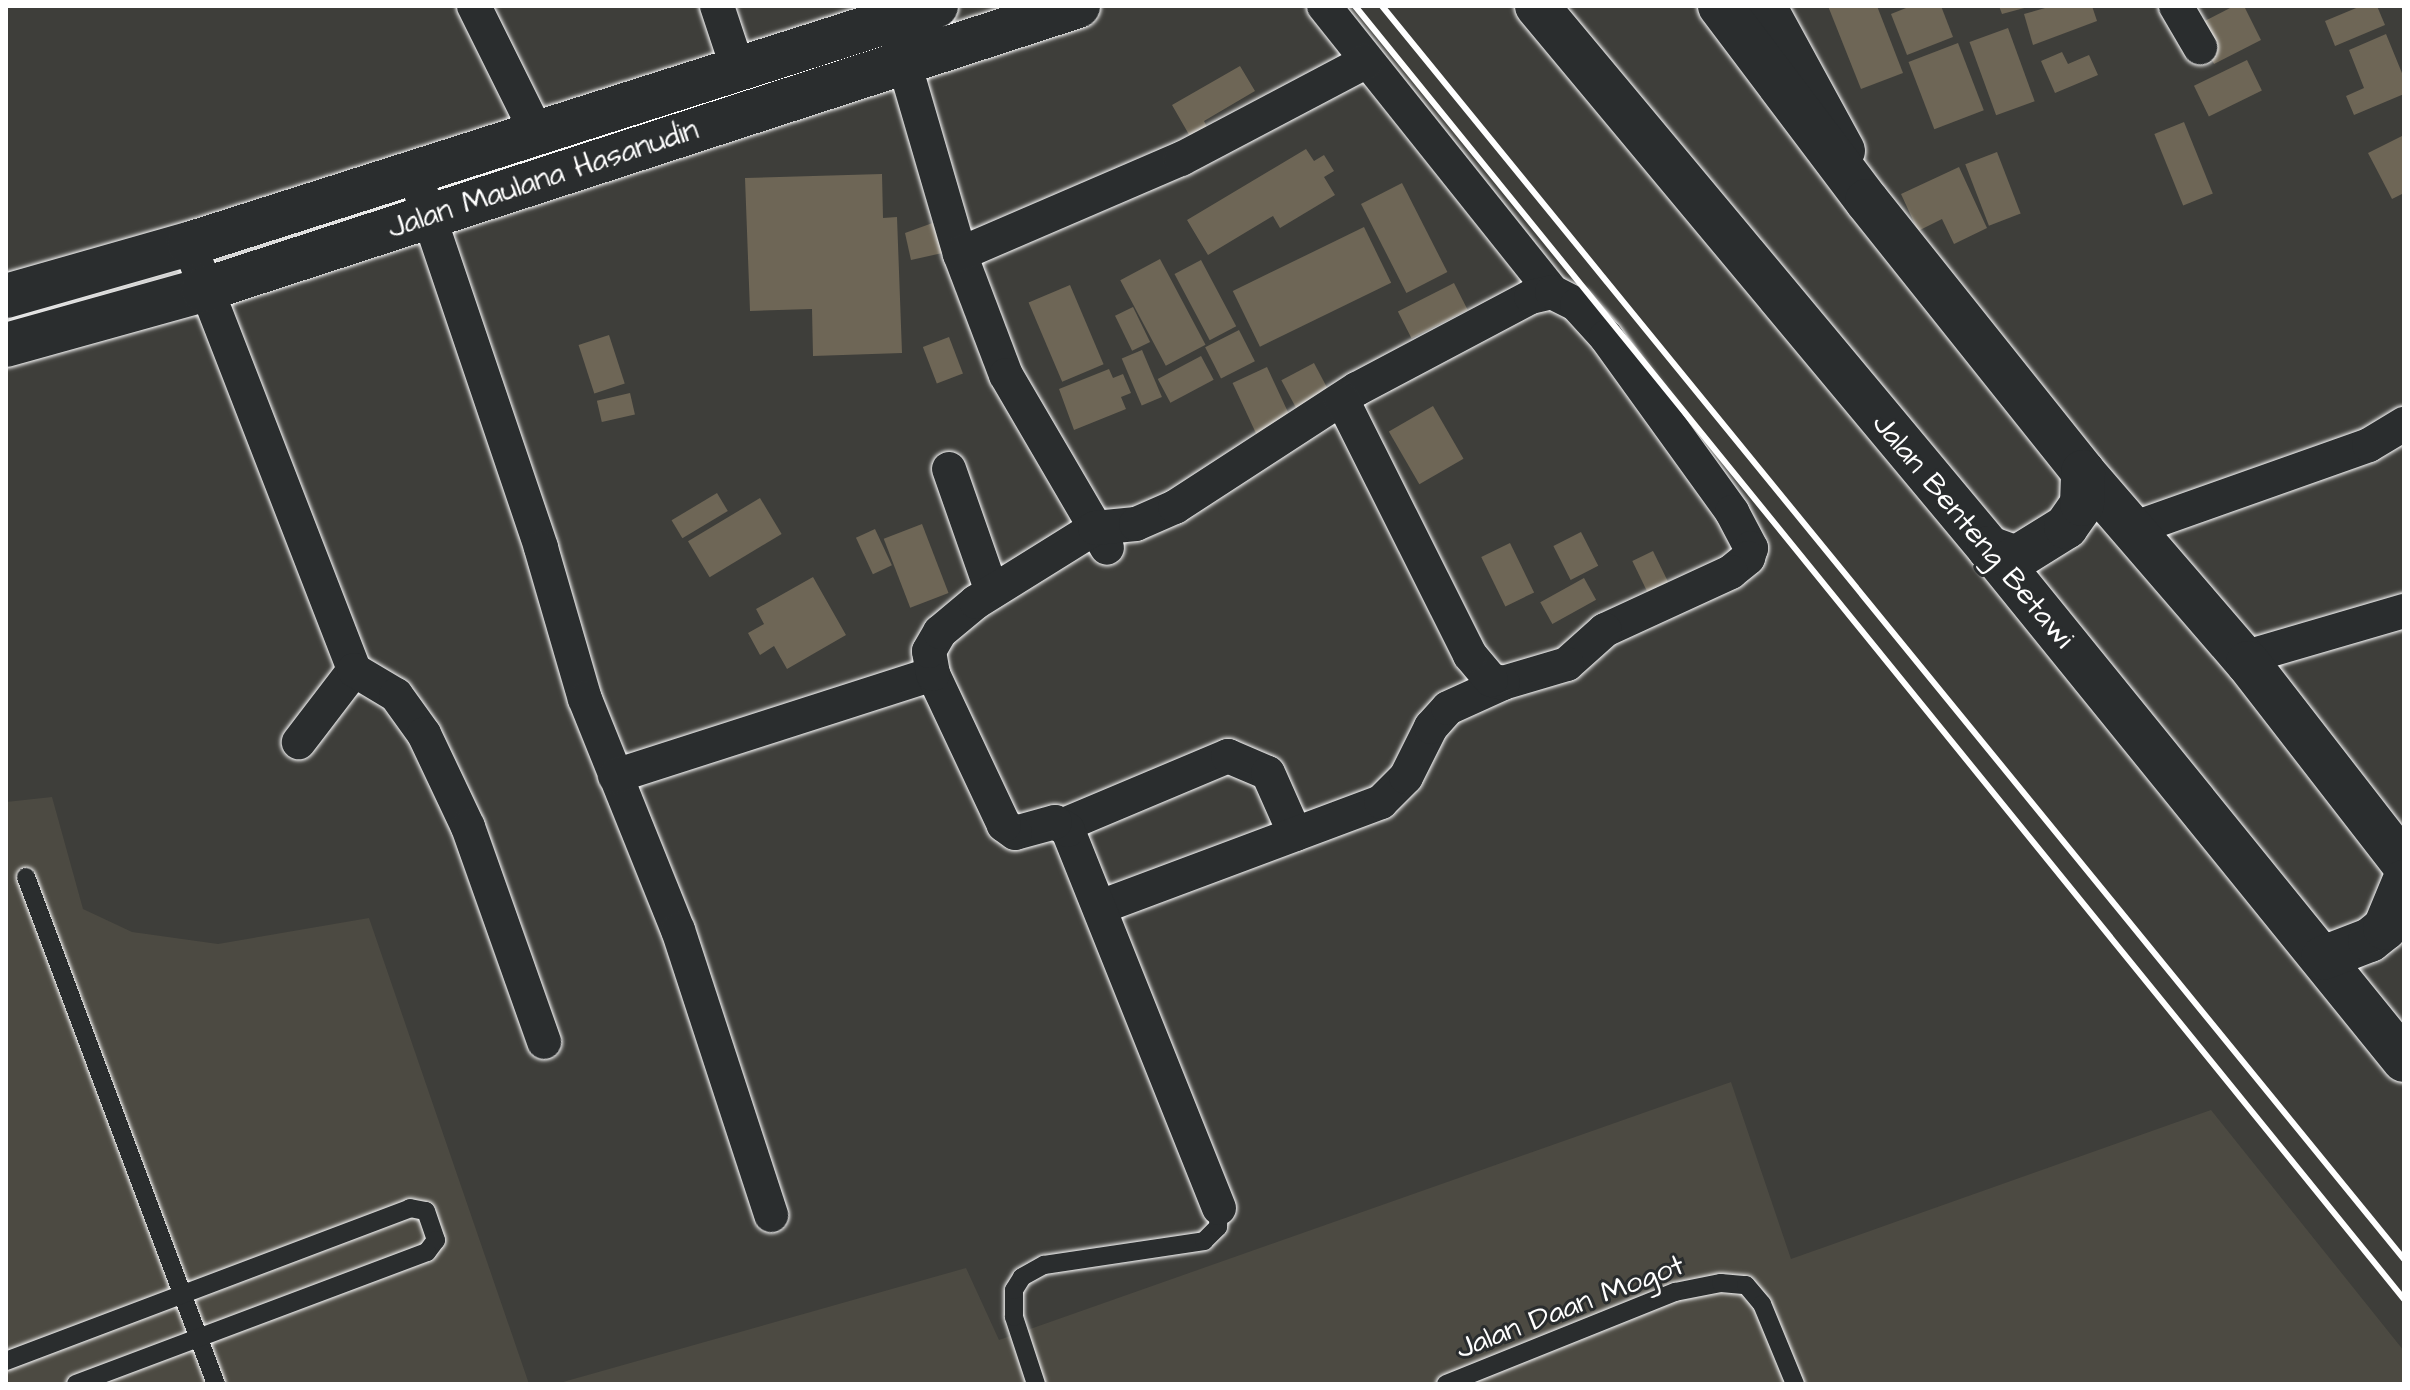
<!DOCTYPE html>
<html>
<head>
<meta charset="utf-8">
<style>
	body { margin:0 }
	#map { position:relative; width:2410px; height:1390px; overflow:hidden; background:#3e3e3a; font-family:"Architects Daughter",sans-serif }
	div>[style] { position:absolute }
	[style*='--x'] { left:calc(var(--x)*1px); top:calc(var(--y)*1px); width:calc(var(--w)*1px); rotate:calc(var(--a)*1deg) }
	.built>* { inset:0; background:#4c4a42 }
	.building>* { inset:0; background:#6e6656; transform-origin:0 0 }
	.roads { filter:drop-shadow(0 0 2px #fff) drop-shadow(0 0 2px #fff) }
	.service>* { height:18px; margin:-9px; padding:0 9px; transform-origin:9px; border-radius:9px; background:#2a2d2e }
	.minor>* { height:34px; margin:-17px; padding:0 17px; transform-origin:17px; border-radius:17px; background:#2a2d2e }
	.tertiary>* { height:44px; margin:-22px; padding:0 22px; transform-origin:22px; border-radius:22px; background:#2a2d2e }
	.secondary>* { height:44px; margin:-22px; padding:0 22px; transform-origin:22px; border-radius:22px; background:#2a2d2e }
	.rail>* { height:6px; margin:-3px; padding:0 3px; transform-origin:3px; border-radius:3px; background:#fff }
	span { translate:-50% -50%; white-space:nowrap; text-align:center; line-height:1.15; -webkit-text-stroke:6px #2a2d2e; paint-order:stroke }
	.street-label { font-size:30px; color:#fff }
	.frame { position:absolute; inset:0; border:8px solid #fff; pointer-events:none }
</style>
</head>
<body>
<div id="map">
	<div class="built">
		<i style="clip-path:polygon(52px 797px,83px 909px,132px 932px,218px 944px,369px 918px,529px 1384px,6px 1384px,6px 802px)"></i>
		<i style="clip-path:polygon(1731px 1082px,1791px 1259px,2211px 1110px,2404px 1351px,2404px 1384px,556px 1384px,966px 1268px,999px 1340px)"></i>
	</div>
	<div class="building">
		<i style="clip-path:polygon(1828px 6px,1877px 6px,1903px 73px,1861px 89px)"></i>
		<i style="clip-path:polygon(1911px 6px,1941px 6px,1953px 37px,1907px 55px,1891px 14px)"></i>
		<i style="clip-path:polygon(1999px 6px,2028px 6px,2028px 7px,2002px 14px)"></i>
		<i style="clip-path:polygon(2052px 6px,2092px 6px,2097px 21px,2033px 45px,2024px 14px)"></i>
		<i style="clip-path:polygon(2234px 6px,2244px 6px,2261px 40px,2214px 64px,2195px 26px)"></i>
		<i style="clip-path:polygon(2361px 6px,2377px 6px,2385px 25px,2335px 46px,2325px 21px)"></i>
		<i style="left:2008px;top:28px;width:78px;height:41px;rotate:70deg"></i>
		<i style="clip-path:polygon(2386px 34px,2404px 78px,2404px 94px,2354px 115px,2346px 96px,2364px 88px,2349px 50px)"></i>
		<i style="left:1958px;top:43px;width:72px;height:53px;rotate:69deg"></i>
		<i style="clip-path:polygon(2062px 52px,2068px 64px,2089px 55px,2098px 75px,2055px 93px,2041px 61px)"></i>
		<i style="left:2247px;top:60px;width:34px;height:59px;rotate:64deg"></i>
		<i style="clip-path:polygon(1240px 66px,1255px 91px,1204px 121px,1211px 135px,1195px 145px,1172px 105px)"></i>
		<i style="left:2184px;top:122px;width:77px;height:32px;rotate:68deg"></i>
		<i style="clip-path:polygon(2404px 135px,2404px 193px,2392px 199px,2368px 153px)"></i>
		<i style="clip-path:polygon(1306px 149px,1314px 161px,1324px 155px,1334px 171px,1324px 177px,1335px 195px,1280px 228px,1273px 216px,1208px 255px,1187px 220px)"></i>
		<i style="left:1997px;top:152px;width:66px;height:34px;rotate:69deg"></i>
		<i style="clip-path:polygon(1959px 167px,1987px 228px,1954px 244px,1942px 219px,1918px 231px,1901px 194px)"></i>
		<i style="clip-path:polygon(882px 174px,883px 218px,897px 217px,902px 353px,813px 356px,812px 309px,750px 311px,745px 178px)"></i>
		<i style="left:1402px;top:183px;width:100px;height:46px;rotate:63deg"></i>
		<i style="clip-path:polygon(949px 217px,956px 250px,911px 260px,905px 233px)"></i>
		<i style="left:1364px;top:227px;width:62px;height:146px;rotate:64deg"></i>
		<i style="left:1160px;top:259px;width:97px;height:45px;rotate:62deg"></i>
		<i style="left:1201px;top:260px;width:75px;height:30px;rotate:62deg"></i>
		<i style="left:1454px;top:283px;width:30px;height:63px;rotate:63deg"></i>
		<i style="left:1070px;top:285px;width:86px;height:45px;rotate:67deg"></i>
		<i style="left:1133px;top:307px;width:39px;height:20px;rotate:64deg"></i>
		<i style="left:1239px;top:330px;width:35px;height:38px;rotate:63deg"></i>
		<i style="left:609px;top:335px;width:51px;height:32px;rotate:72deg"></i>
		<i style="left:949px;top:337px;width:39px;height:28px;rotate:69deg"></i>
		<i style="left:1142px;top:350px;width:51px;height:22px;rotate:67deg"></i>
		<i style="left:1201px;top:356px;width:27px;height:49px;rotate:62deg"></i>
		<i style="left:1314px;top:363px;width:43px;height:37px;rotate:62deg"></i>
		<i style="left:1267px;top:367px;width:65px;height:38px;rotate:65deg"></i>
		<i style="clip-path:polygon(1109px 369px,1113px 378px,1123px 374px,1131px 393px,1121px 397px,1126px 409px,1074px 430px,1059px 389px)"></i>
		<i style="left:630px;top:393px;width:22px;height:34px;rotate:77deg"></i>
		<i style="left:1433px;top:406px;width:61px;height:51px;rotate:60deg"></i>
		<i style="left:717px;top:493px;width:21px;height:53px;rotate:59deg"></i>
		<i style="left:760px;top:498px;width:42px;height:84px;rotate:59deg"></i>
		<i style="left:922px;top:524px;width:74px;height:41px;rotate:69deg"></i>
		<i style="left:875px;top:529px;width:40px;height:21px;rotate:65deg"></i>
		<i style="left:1581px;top:532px;width:38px;height:31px;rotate:63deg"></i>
		<i style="left:1510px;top:543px;width:55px;height:32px;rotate:64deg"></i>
		<i style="left:1653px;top:551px;width:41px;height:23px;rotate:64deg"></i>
		<i style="clip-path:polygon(813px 577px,846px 635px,787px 669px,774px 646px,760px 655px,748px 633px,764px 624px,756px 609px)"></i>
		<i style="left:1584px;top:578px;width:25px;height:50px;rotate:61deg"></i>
	</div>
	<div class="roads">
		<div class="service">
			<i style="--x:26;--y:877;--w:541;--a:69.46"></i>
			<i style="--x:6;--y:1361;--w:432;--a:-20.7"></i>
			<i style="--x:410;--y:1208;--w:16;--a:11"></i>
			<i style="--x:426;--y:1211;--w:31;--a:71"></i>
			<i style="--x:436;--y:1240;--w:15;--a:127"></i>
			<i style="--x:427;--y:1252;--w:375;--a:159.4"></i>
			<i style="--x:1036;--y:1384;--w:71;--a:-108.2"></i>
			<i style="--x:1014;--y:1317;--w:27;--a:-90"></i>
			<i style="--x:1014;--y:1290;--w:15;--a:-58"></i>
			<i style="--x:1022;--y:1277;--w:25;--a:-29"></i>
			<i style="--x:1044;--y:1265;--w:162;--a:-8.5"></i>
			<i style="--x:1204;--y:1241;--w:20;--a:-45"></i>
			<i style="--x:1218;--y:1227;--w:19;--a:-87"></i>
			<i style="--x:1446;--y:1384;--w:247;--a:-21.9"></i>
			<i style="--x:1675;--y:1292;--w:47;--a:-11.1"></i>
			<i style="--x:1721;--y:1283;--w:25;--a:5"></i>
			<i style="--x:1746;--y:1285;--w:25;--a:50"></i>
			<i style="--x:1762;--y:1304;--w:87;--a:67.6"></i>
		</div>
		<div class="minor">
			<i style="--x:474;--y:6;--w:142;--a:63.6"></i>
			<i style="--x:717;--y:6;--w:66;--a:71.6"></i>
			<i style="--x:1324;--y:6;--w:366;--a:51.4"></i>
			<i style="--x:2176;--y:6;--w:48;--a:59.7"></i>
			<i style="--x:898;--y:42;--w:221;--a:73.7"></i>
			<i style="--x:960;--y:254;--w:129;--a:69.2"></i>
			<i style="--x:1006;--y:375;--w:200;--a:59.7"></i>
			<i style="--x:414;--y:172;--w:397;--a:71.3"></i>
			<i style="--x:541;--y:548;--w:157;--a:73.8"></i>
			<i style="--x:585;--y:699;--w:249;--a:68.1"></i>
			<i style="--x:678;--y:930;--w:300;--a:71.9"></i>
			<i style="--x:189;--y:244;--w:457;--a:68.8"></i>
			<i style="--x:354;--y:670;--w:91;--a:127.4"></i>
			<i style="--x:960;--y:254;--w:241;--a:-23.3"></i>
			<i style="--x:1181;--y:159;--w:210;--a:-27.8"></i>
			<i style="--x:949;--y:469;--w:130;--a:70.7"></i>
			<i style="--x:2132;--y:529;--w:251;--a:-19.5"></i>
			<i style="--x:2369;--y:445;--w:41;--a:-31"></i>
			<i style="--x:2243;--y:658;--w:168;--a:-16.3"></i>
			<i style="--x:354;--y:670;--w:49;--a:30.8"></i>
			<i style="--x:396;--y:695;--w:48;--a:54.3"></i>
			<i style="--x:424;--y:734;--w:103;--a:64.7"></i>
			<i style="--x:468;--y:827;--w:228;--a:70.5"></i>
			<i style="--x:615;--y:776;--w:334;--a:-17.8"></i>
			<i style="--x:1064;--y:825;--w:178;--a:-22.8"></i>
			<i style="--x:1228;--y:756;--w:43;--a:23"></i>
			<i style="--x:1268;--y:773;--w:67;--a:66.1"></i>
			<i style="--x:1103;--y:906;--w:297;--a:-20.5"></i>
			<i style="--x:1381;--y:802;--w:35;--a:-45"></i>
			<i style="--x:1406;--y:777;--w:56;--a:-63.4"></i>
			<i style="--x:1431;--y:727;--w:25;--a:-48"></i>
			<i style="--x:1448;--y:708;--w:60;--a:-24.4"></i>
			<i style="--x:1219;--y:1208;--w:407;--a:-111.8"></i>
			<i style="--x:1068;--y:830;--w:15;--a:-148"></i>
			<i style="--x:1055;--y:822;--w:41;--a:164.6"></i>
			<i style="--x:1015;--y:833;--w:14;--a:-144"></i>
			<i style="--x:1004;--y:825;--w:167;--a:-115.2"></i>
			<i style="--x:933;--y:674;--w:23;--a:-100"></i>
			<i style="--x:929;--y:651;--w:22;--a:-60"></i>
			<i style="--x:940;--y:632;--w:47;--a:-39.8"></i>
			<i style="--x:976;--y:602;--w:140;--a:-31.9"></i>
			<i style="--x:1095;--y:528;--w:41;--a:-5.6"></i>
			<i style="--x:1136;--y:524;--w:43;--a:-23.6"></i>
			<i style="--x:1175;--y:507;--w:217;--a:-33"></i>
			<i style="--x:1357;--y:389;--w:197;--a:-27.9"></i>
			<i style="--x:1531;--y:297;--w:22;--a:-13"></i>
			<i style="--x:1552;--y:292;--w:28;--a:27"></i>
			<i style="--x:1577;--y:305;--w:43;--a:47.8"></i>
			<i style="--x:1606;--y:337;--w:216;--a:54.2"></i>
			<i style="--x:1732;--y:512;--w:41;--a:62.2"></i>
			<i style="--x:1751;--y:548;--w:10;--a:107"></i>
			<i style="--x:1748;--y:558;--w:22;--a:141"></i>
			<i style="--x:1731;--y:572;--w:139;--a:155.3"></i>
			<i style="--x:1605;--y:630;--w:51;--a:138.2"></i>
			<i style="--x:1567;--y:664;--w:67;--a:163.5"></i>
			<i style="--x:1503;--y:683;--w:12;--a:-166"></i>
			<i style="--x:1491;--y:680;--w:33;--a:-130"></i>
			<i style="--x:1470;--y:655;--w:286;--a:-116.6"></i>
		</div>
		<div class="tertiary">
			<i style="--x:1764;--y:6;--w:165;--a:61.4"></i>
			<i style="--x:6;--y:296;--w:190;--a:-15.9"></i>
			<i style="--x:189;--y:244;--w:784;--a:-17.67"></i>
			<i style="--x:6;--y:345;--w:205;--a:-15.6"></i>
			<i style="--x:203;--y:290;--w:920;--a:-17.98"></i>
		</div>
		<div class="secondary">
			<i style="--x:1537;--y:6;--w:706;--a:50.17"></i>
			<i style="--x:1989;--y:548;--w:659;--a:50.97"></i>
			<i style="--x:1720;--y:6;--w:244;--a:53"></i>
			<i style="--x:1867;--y:201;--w:347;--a:51.4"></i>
			<i style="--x:2083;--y:472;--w:252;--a:49.2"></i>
			<i style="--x:2248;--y:663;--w:254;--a:52.2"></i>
			<i style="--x:1989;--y:548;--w:29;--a:20"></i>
			<i style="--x:2016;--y:558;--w:59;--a:-31.8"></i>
			<i style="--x:2066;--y:527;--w:28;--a:-55"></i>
			<i style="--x:2082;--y:504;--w:32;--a:-88"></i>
			<i style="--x:2323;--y:958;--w:50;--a:-21"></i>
			<i style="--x:2370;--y:940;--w:19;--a:-39"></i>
			<i style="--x:2385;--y:928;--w:50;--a:-67.6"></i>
		</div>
	</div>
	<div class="rail">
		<i style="--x:1355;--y:6;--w:1665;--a:50.95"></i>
		<i style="--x:1382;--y:6;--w:1617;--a:50.8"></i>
	</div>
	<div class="street-label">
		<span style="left:543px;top:179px;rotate:-18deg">Jalan Maulana Hasanudin</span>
		<span style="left:1973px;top:531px;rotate:50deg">Jalan Benteng Betawi</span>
		<span style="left:1570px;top:1307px;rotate:-21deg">Jalan Daan Mogot</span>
	</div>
	<div class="frame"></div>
</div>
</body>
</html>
